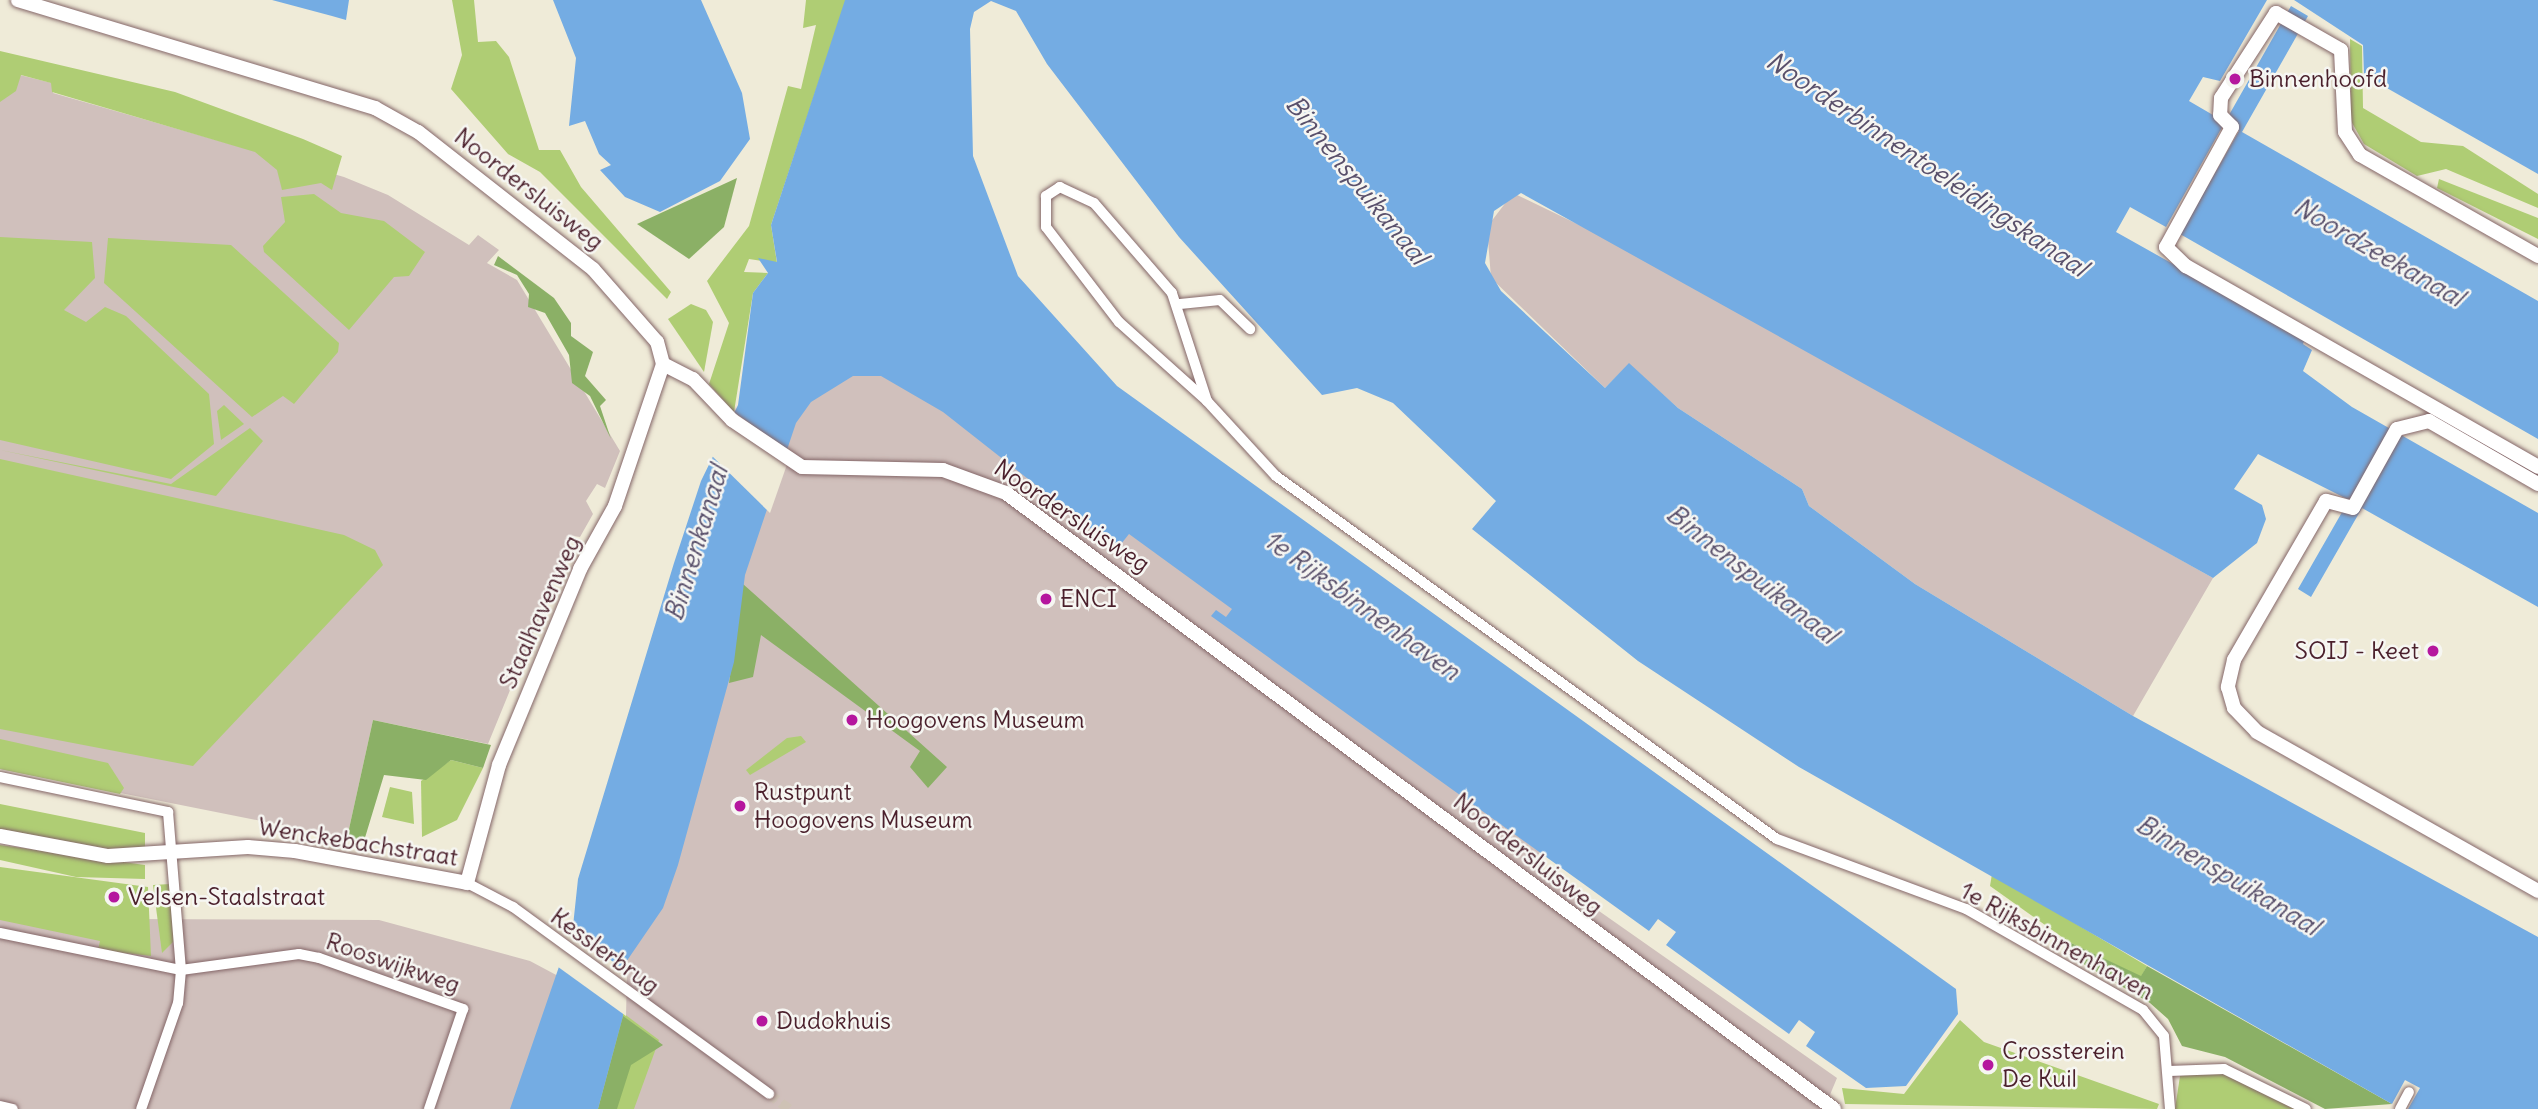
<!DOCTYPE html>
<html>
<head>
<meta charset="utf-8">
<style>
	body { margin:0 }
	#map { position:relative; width:2538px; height:1109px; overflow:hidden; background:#efebd8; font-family:Delius,sans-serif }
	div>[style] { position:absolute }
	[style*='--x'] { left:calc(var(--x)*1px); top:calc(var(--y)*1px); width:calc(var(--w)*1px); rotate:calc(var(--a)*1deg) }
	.industrial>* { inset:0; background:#d0c0bc }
	.green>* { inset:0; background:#afcd74 }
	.forest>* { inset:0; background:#8bb066 }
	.water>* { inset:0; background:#74ace3 }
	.pier>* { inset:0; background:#efebd8 }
	.street-tunnel>* { height:10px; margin-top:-5px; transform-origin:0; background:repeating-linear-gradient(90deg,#cec2b5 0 10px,transparent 0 15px) }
	.roads { filter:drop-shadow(0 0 2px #846668) drop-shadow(0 0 2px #846668) }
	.street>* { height:10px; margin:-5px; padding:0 5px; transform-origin:5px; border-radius:5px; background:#fff }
	.secondary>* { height:14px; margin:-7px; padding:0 7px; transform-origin:7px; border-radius:7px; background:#fff }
	.dots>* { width:19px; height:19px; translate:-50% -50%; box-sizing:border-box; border:4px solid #f6f6f2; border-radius:50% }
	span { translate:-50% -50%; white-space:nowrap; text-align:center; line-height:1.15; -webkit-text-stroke:5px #f6f6f2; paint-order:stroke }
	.poi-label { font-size:24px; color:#4a1f2b }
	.left { translate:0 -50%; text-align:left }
	.right { translate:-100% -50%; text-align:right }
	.street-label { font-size:24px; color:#4a1f2b }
	.water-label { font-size:26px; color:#59506b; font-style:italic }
</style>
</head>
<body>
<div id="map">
	<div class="industrial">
		<i style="clip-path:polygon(0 70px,52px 83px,53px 93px,344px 177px,388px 195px,469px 245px,478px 235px,499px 250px,487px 263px,517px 280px,620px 451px,605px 488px,597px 484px,586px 501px,593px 514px,580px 537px,573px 536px,488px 744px,373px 720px,347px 838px,0 769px)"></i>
		<i style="clip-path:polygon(1513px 193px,1631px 250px,2213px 578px,2133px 716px,1915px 584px,1809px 506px,1802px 489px,1678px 408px,1629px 364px,1605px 388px,1491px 278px,1487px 227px)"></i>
		<i style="clip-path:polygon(869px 357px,925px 381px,1551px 836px,1532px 864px,1837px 1078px,1824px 1109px,0 1109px,0 898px,126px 919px,379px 920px,530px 961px,575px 985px,803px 385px)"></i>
	</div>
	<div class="green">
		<i style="clip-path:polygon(452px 0,474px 0,478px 42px,496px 41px,509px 57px,539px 150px,560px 150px,581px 187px,671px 292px,667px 299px,540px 172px,508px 154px,451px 89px,462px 55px)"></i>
		<i style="clip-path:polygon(806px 0,846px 0,771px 225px,777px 263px,749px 259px,744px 272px,768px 273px,753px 293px,734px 412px,709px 384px,729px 323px,707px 281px,749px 226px,788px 86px,801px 89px,816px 25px,803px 28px)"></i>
		<i style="clip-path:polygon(2350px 39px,2362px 46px,2363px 108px,2421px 142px,2463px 146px,2538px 194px,2538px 208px,2446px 169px,2417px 176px,2364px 144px,2351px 121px)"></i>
		<i style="clip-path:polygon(0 51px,175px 92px,303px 139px,342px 156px,332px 190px,321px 183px,282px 190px,277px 170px,255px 152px,52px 92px,51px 83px,21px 75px,16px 91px,0 102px)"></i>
		<i style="clip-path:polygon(2439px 179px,2538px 218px,2538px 239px,2437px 188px)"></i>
		<i style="clip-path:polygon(314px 194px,341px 213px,384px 221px,425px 252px,409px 276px,394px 277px,349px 330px,264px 252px,263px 246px,285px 222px,281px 197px)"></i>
		<i style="clip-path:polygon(0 237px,92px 242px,95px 278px,64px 310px,86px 322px,105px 307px,126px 316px,209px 394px,214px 444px,171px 479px,0 440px)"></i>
		<i style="clip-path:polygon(108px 238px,231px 245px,339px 343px,338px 352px,294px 404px,283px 396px,252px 417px,104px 283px)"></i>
		<i style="clip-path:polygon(691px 304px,706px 310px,713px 322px,704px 372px,668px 319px)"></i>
		<i style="clip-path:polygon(224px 405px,244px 424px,221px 440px,217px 411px)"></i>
		<i style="clip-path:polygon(250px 428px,263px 441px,216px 496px,0 450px,171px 484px)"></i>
		<i style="clip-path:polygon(0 459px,344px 535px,375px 550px,383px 565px,193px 766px,0 729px)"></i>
		<i style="clip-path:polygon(801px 736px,806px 742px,750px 775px,746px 770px,787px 738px)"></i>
		<i style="clip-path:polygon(0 739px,108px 763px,124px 788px,120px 794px,0 769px)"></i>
		<i style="clip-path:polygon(451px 760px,483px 768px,457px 820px,422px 837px,421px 781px)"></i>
		<i style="clip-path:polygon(390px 787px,412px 792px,414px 824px,382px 817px)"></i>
		<i style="clip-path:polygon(0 804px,145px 833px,145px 847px,113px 850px,0 829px)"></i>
		<i style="clip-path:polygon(0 845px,145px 865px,145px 879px,76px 877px,0 860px)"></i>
		<i style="clip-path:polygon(0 867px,148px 887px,151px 956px,98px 950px,100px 941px,0 920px)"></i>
		<i style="clip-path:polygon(1992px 874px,2147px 966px,2141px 977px,2069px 942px,1990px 886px)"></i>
		<i style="clip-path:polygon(170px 884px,174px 941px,162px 953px,153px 885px)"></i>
		<i style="clip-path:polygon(623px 1013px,659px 1040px,634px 1109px,598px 1109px)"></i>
		<i style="clip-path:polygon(1960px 1020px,1984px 1042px,2159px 1104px,2157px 1109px,1845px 1104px,1842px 1088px,1904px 1094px)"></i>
		<i style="clip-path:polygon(2207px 1069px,2229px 1076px,2296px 1109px,2175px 1109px,2180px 1076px)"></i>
	</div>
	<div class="forest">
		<i style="clip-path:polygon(737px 178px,724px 227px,689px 259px,637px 224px)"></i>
		<i style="clip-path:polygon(498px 256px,554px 298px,571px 323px,571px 336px,593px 352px,585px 376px,606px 400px,600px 406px,611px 439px,590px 396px,572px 383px,569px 355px,545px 313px,528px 307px,529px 294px,517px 275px,494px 265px)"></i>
		<i style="clip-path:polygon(743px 584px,947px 767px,928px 788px,910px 767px,920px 751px,761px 635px,753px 677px,729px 683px)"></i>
		<i style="clip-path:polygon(373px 720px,491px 745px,483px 768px,451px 760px,426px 780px,384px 775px,364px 841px,347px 838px)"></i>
		<i style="clip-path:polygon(2069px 942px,2141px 976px,2147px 966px,2392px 1104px,2325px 1109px,2225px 1057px,2182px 1046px,2168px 1019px,2150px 1003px,2063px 952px)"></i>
		<i style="clip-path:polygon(623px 1016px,663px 1045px,631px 1065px,617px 1109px,598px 1109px)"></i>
	</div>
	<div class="water">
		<i style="clip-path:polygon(272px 0,349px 0,346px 20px,332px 16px)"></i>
		<i style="clip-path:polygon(553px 0,701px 0,742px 93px,750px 139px,720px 181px,660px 212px,625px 197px,600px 170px,611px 165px,599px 154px,585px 121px,569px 126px,576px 58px)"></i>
		<i style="clip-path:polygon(845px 0,2267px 0,2220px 81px,2203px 77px,2189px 101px,2225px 122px,2291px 6px,2308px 16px,2242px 132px,2538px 301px,2538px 439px,2180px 234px,2239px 131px,2225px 122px,2166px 227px,2130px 207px,2116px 232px,2305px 338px,2303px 344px,2312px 350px,2303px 371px,2352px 407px,2538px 513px,2538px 607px,2362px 508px,2311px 597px,2298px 589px,2349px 500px,2258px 454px,2234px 489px,2262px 505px,2266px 519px,2257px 543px,2213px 578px,1521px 193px,1494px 211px,1485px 263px,1501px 291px,1605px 388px,1629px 363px,1678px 408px,1802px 489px,1809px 506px,1915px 584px,2133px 716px,2538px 937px,2538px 1109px,2408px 1109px,2420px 1088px,2405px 1080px,2392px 1104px,1799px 767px,1638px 661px,1472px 529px,1496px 501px,1393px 403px,1357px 388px,1322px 395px,1179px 237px,1047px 64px,1016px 11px,991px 1px,974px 12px,970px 29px,973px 156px,1018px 276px,1117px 386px,1956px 989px,1958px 1014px,1906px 1086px,1866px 1088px,1806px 1046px,1815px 1032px,1799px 1020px,1789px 1034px,1666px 945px,1676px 932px,1658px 919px,1649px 931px,1211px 616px,1216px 610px,1226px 617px,1232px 609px,1129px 534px,1117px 549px,943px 412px,881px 376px,853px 376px,811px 402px,796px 423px,745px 575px,734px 662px,678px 865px,663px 908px,624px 965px,623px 1016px,598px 1109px,510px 1109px,573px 926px,578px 879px,674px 563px,701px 481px,738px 405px,753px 293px,768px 273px,758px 258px,777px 262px,771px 225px)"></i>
		<i style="clip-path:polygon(2294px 0,2538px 0,2538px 174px,2364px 75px,2363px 45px)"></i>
	</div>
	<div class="pier">
		<i style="clip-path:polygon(731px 410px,791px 453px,770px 513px,709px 453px)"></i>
		<i style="clip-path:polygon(568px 929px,627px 972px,626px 1016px,554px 964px)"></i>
	</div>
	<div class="street-tunnel">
		<i style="--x:769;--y:1094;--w:25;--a:37"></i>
	</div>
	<div class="roads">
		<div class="street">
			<i style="--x:1180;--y:304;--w:40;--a:-5.7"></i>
			<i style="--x:1220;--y:300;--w:42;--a:44"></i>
			<i style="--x:1207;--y:401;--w:114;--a:-108"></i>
			<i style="--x:1172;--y:293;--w:119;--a:-130.9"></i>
			<i style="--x:1094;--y:203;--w:38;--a:-155"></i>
			<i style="--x:1060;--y:187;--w:17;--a:147"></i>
			<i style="--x:1046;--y:196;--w:31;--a:90"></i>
			<i style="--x:1046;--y:227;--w:120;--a:52.5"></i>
			<i style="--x:1119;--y:322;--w:118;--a:41.9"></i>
			<i style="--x:1207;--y:401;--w:102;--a:47.4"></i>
			<i style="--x:1276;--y:476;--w:619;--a:35.93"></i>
			<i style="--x:1777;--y:839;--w:202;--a:20.3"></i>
			<i style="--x:1966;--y:909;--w:204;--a:29.7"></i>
			<i style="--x:2143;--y:1010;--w:33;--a:51"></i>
			<i style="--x:2164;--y:1036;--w:73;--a:85.3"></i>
			<i style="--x:0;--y:777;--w:172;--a:11.8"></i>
			<i style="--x:168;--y:812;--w:159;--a:85.3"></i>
			<i style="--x:181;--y:970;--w:33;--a:95"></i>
			<i style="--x:178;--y:1003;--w:112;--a:109.2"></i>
			<i style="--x:467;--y:883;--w:52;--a:27.6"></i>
			<i style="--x:513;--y:907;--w:317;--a:36.1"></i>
			<i style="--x:0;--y:933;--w:185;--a:11.6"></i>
			<i style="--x:181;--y:970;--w:119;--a:-7.7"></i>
			<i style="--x:299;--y:954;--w:20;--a:11"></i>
			<i style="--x:319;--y:958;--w:153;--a:19.5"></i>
			<i style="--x:463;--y:1009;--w:106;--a:108.8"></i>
			<i style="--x:2169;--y:1071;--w:55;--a:-2.1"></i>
			<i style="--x:2224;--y:1069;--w:91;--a:26"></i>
			<i style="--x:0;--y:1106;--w:13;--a:13"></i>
			<i style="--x:2400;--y:1109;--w:19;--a:-62"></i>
		</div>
		<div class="secondary">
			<i style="--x:2538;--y:256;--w:205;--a:-150.4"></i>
			<i style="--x:2360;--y:155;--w:27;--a:-123"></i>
			<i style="--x:2345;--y:132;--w:82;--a:-92.8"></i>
			<i style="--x:2341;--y:50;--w:75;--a:-150.4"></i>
			<i style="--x:2276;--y:13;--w:101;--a:122.9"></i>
			<i style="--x:2221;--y:98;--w:17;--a:93"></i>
			<i style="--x:2220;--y:115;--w:17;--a:45"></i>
			<i style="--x:2232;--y:127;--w:137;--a:118.8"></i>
			<i style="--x:2166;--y:247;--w:28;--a:44"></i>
			<i style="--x:2186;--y:266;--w:405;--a:29.7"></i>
			<i style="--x:663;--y:364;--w:34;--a:27"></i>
			<i style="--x:693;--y:379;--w:57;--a:46.4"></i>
			<i style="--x:732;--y:420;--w:84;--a:33.9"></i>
			<i style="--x:802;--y:467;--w:141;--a:1.2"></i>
			<i style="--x:943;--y:470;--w:67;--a:20.1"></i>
			<i style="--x:1006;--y:493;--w:1032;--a:36.65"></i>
			<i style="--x:2538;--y:484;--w:126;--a:-150"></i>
			<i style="--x:2429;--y:421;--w:33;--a:166"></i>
			<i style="--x:2397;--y:429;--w:90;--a:119.1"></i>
			<i style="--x:2353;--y:508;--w:28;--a:-165"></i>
			<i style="--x:2326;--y:501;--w:184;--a:120.1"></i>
			<i style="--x:2234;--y:660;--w:28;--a:103"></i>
			<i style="--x:2228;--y:687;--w:22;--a:74"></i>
			<i style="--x:2234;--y:708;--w:33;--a:46"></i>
			<i style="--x:2257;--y:732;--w:323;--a:29.5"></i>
			<i style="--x:0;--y:836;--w:110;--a:10.5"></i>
			<i style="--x:108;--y:856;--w:140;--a:-3.7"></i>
			<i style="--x:248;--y:847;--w:47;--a:4.9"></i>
			<i style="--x:295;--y:851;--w:175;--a:10.5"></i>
			<i style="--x:467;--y:883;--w:122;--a:-74.8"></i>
			<i style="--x:499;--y:765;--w:212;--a:-67.5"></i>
			<i style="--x:580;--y:569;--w:72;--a:-60.9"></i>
			<i style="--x:615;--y:506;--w:150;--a:-71.3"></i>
			<i style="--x:663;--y:364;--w:23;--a:-105"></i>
			<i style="--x:657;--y:342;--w:97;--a:-131.2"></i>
			<i style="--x:593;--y:269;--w:222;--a:-141.9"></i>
			<i style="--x:418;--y:132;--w:49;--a:-150.8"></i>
			<i style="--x:375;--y:108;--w:373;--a:-163.2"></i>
		</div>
	</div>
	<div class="dots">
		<i style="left:2235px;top:79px;background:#b5179e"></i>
		<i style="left:1046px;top:599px;background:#b5179e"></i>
		<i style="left:2433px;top:651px;background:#b5179e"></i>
		<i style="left:852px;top:720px;background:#b5179e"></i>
		<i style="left:740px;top:806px;background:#b5179e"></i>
		<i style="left:114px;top:897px;background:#b5179e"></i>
		<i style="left:762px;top:1021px;background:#b5179e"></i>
		<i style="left:1988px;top:1065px;background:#b5179e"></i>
	</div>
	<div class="poi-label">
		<span class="left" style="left:2249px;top:79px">Binnenhoofd</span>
		<span class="left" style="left:1060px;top:599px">ENCI</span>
		<span class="right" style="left:2419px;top:651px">SOIJ - Keet</span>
		<span class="left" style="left:866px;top:720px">Hoogovens Museum</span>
		<span class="left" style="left:754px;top:806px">Rustpunt<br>Hoogovens Museum</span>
		<span class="left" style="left:128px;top:897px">Velsen-Staalstraat</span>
		<span class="left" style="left:776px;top:1021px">Dudokhuis</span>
		<span class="left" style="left:2002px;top:1065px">Crossterein<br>De Kuil</span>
	</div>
	<div class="street-label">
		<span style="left:529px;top:189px;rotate:38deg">Noordersluisweg</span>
		<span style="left:1072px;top:516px;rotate:34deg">Noordersluisweg</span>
		<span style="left:540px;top:612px;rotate:-66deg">Staalhavenweg</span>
		<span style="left:358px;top:842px;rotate:9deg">Wenckebachstraat</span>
		<span style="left:1528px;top:854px;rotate:38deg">Noordersluisweg</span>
		<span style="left:2057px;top:941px;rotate:29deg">1e Rijksbinnenhaven</span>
		<span style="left:605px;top:951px;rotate:36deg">Kesslerbrug</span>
		<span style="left:393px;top:963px;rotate:19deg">Rooswijkweg</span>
	</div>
	<div class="water-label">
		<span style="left:1927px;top:164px;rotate:34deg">Noorderbinnentoeleidingskanaal</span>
		<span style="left:1357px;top:180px;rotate:51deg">Binnenspuikanaal</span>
		<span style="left:2379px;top:252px;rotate:30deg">Noordzeekanaal</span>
		<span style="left:696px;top:543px;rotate:-73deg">Binnenkanaal</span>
		<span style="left:1752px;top:574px;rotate:38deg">Binnenspuikanaal</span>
		<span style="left:1362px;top:605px;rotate:36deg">1e Rijksbinnenhaven</span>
		<span style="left:2228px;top:875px;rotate:31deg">Binnenspuikanaal</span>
	</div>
</div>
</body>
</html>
